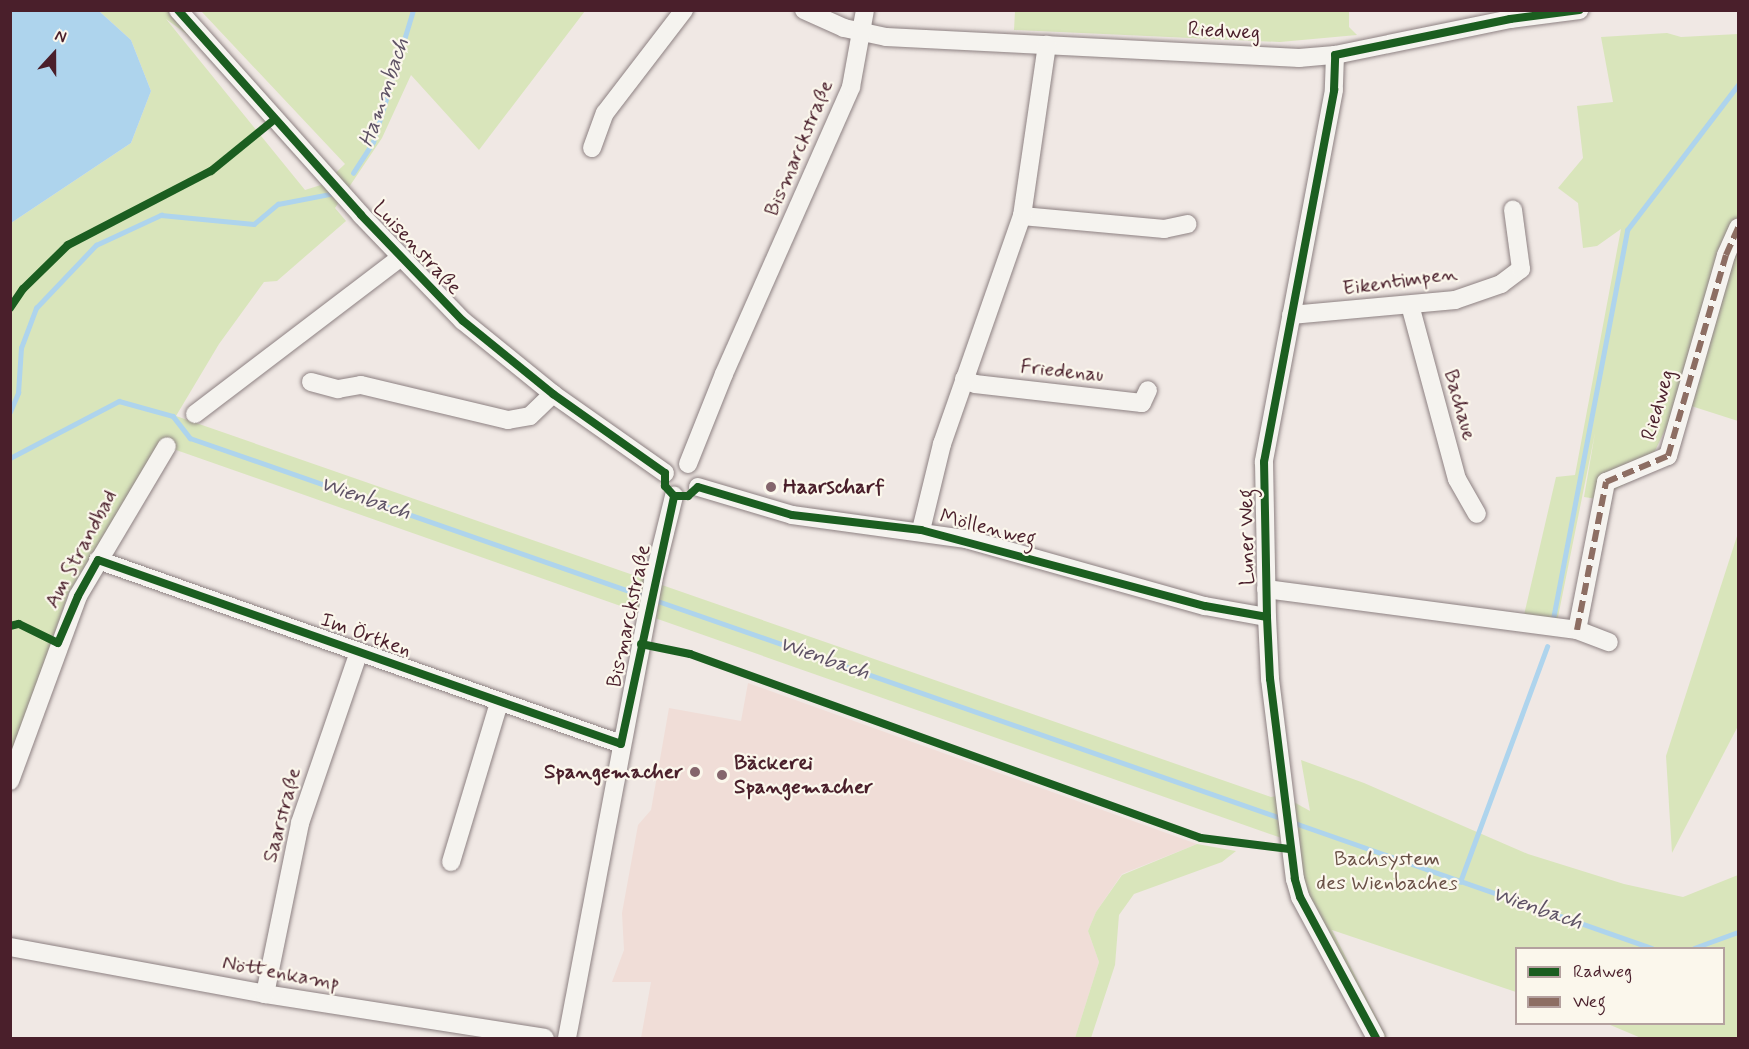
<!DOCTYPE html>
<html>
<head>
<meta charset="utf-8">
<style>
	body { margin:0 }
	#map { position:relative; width:1749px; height:1049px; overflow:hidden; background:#f0e8e4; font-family:Mynerve,sans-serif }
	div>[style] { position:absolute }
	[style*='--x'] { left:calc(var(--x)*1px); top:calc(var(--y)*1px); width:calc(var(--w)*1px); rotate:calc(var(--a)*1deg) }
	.built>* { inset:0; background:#f0ddd7 }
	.green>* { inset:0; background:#d9e5bb }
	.water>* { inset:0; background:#aed4ed }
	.stream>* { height:4.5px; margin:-2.25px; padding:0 2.25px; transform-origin:2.25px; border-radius:2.25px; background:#aed4ed }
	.roads { filter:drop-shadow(0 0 2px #8d8182) drop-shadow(0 0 2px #8d8182) }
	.minor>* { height:18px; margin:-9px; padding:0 9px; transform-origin:9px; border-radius:9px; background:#f5f3ef }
	.quiet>* { height:6px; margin-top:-3px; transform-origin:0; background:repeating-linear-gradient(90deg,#8d6e63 0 12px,transparent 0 18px) }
	.cycleway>* { height:8px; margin:-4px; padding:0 4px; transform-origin:4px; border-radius:4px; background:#1b5e20 }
	.dots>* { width:16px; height:16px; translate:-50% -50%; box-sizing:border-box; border:3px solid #fbf7ec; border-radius:50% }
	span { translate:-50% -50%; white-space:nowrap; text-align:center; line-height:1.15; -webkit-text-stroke:4.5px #fbf7ec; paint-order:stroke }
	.street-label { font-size:21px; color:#4a1f2b }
	.poi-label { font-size:21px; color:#4a1f2b; font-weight:700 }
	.left { translate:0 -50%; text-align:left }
	.right { translate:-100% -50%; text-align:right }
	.park-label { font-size:21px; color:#695046 }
	.water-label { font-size:22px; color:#5f5366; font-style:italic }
	.frame { position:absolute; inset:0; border:12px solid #4a1f2b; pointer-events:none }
	.legend { position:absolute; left:1515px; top:947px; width:210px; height:78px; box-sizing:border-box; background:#fbf7ec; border:2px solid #b4a19f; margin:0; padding:8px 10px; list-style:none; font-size:18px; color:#4a1f2b }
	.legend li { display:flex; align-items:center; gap:12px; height:30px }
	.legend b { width:30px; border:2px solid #b4a19f }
	.north { position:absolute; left:24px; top:24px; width:60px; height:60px; -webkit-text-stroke:4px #fbf7ec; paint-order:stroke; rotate:21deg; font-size:16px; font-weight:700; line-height:24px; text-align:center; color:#4a1f2b }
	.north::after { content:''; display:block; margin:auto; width:21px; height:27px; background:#4a1f2b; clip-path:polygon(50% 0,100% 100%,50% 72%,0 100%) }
</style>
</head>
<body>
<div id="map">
	<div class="built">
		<i style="clip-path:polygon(748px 683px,1197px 844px,1122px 874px,1096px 912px,1088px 931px,1099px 962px,1075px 1038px,641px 1038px,651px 982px,612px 982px,624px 950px,622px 913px,638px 825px,651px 810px,669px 708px,741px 721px)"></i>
	</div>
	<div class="green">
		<i style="clip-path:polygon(99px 11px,169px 11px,192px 38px,166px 19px,305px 190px,324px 184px,345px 164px,201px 11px,585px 11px,479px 150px,411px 75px,382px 138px,335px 208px,346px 221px,277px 281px,264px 282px,219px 344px,176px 416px,1271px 797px,1281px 795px,1310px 811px,1301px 760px,1364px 783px,1528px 854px,1624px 884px,1683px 897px,1738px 875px,1738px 1038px,1641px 1038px,1608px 1024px,1724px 1024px,1724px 948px,1516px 948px,1516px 992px,1332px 930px,1387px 1038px,1382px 1038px,1302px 885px,1293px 842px,159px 444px,68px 594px,11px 757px,11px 223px,131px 143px,151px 91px,131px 40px)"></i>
		<i style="clip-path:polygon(1349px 11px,1349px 27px,1357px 35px,1280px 42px,1014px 30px,1015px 11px)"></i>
		<i style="clip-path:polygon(1667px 33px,1681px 37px,1738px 34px,1738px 218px,1722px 254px,1674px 411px,1644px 474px,1597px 499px,1584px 497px,1595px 433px,1555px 632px,1524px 615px,1556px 477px,1575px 475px,1621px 229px,1597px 246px,1583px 248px,1578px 203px,1558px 188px,1583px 158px,1577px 106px,1613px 102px,1601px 37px)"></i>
		<i style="clip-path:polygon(1738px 240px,1738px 421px,1685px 404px)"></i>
		<i style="clip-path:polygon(1738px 533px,1738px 726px,1672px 853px,1666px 756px)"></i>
		<i style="clip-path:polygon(1197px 844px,1236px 851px,1222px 862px,1134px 894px,1119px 915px,1115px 965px,1091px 1038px,1075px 1038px,1099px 962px,1088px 931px,1096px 912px,1122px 875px)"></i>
	</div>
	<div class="water">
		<i style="clip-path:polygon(11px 10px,99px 11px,131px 40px,151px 91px,131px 143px,11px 223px)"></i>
	</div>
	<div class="stream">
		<i style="--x:353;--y:173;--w:37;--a:-57"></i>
		<i style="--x:373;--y:142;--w:138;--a:-73.1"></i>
		<i style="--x:10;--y:412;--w:21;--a:-67"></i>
		<i style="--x:18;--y:393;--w:45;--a:-86.2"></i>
		<i style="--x:21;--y:348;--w:43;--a:-69.4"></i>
		<i style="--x:36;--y:308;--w:87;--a:-46.4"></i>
		<i style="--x:96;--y:245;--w:72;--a:-24.8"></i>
		<i style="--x:161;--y:215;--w:93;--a:5.5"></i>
		<i style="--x:254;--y:224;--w:31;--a:-40"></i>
		<i style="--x:278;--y:204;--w:53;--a:-10.9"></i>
		<i style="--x:10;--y:458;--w:123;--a:-27.6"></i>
		<i style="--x:119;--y:401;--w:56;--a:15.5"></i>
		<i style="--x:173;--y:416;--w:28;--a:52"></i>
		<i style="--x:190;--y:438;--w:484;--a:19.2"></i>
		<i style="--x:655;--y:600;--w:666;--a:19.2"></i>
		<i style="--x:1553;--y:619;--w:396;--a:-79.2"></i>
		<i style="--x:1627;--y:230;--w:183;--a:-52.6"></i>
		<i style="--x:1292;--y:822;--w:381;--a:19.3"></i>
		<i style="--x:1460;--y:882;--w:251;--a:-69.7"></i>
		<i style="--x:1694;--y:948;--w:47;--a:-20"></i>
	</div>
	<div class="roads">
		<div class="minor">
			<i style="--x:178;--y:10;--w:275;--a:48.2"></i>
			<i style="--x:361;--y:215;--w:147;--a:46.1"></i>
			<i style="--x:463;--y:321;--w:116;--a:39"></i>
			<i style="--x:553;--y:394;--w:137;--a:35.2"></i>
			<i style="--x:804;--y:10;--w:44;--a:24.2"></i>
			<i style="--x:844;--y:28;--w:43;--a:12.1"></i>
			<i style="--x:886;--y:37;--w:414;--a:2.9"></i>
			<i style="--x:1299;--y:58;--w:36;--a:-5"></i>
			<i style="--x:1335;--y:55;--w:179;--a:-11.6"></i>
			<i style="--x:1510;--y:19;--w:70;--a:-7.4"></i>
			<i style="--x:1335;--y:55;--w:35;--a:92"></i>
			<i style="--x:1334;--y:90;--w:379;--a:100.7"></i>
			<i style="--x:1264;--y:462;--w:155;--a:88.9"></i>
			<i style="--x:1267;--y:617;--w:62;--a:87.2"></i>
			<i style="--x:1270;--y:679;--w:202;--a:82.9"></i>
			<i style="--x:1295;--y:879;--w:19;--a:74"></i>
			<i style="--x:1300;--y:897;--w:160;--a:61.7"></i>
			<i style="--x:592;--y:148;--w:37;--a:-70"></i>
			<i style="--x:605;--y:113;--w:130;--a:-52.5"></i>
			<i style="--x:1022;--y:216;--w:143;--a:5.2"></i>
			<i style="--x:1164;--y:229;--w:24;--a:-12"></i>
			<i style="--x:1410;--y:305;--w:180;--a:74.9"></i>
			<i style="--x:1457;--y:479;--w:40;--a:60.3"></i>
			<i style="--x:1291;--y:315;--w:165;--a:-5.2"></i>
			<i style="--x:1455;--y:300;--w:49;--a:-19.2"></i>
			<i style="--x:1501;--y:284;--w:25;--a:-37"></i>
			<i style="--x:1521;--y:269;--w:60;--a:-97.7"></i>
			<i style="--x:964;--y:379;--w:12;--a:24"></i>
			<i style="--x:975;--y:384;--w:168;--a:6.5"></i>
			<i style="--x:1142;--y:403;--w:14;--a:-65"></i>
			<i style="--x:311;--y:382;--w:28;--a:15"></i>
			<i style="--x:338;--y:389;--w:23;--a:-10"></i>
			<i style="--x:361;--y:385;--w:151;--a:13.4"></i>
			<i style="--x:508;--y:420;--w:22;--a:-10"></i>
			<i style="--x:530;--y:416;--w:32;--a:-44"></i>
			<i style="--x:195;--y:414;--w:259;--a:-37.3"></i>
			<i style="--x:688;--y:464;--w:97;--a:-68.2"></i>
			<i style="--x:724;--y:374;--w:314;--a:-66.1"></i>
			<i style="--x:851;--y:87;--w:78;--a:-79.7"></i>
			<i style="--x:698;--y:487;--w:98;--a:16.6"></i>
			<i style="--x:792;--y:515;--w:176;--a:7.9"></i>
			<i style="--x:966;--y:539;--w:248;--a:15.7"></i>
			<i style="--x:1205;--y:606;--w:63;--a:10.1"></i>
			<i style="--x:921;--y:530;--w:89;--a:-76.3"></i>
			<i style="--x:942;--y:444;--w:242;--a:-70.7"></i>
			<i style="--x:1022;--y:216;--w:173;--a:-81.7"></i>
			<i style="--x:98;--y:560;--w:554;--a:19.38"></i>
			<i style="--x:1266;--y:589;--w:314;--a:7.5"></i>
			<i style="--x:1577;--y:630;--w:34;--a:21"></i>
			<i style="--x:1577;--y:630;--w:151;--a:-78.9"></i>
			<i style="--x:1606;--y:482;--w:67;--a:-22.8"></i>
			<i style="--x:1668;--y:456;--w:209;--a:-73.9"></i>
			<i style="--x:1726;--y:255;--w:30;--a:-66"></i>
			<i style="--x:10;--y:781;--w:197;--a:-69.8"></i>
			<i style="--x:78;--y:596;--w:174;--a:-59.3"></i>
			<i style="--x:451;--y:862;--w:166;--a:-73.2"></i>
			<i style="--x:10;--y:947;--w:259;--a:10.4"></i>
			<i style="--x:265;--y:994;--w:283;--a:8.9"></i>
			<i style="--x:265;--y:994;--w:175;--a:-78.4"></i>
			<i style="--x:300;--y:823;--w:181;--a:-71"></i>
			<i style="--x:567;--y:1038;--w:465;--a:-79.3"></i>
			<i style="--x:653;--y:581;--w:88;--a:-76.1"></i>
		</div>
	</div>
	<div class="quiet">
		<i style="--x:1577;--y:630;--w:151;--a:-78.9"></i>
		<i style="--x:1606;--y:482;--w:67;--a:-22.8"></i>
		<i style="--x:1668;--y:456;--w:209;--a:-73.9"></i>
		<i style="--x:1726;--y:255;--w:30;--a:-66"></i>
	</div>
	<div class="cycleway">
		<i style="--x:178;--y:10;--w:275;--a:48.2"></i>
		<i style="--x:361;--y:215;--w:147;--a:46.1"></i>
		<i style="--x:463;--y:321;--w:116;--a:39"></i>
		<i style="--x:553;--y:394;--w:137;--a:35.2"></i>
		<i style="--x:665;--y:473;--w:13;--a:90"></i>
		<i style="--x:665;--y:486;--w:13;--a:48"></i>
		<i style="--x:674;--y:496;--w:14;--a:0"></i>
		<i style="--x:688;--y:496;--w:13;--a:-42"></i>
		<i style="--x:698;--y:487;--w:98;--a:16.6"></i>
		<i style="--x:792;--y:515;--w:130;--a:6.6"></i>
		<i style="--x:921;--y:530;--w:294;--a:15"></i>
		<i style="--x:1205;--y:606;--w:63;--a:10.1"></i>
		<i style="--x:10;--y:308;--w:23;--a:-56"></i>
		<i style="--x:23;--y:289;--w:63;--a:-44.4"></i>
		<i style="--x:68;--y:245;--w:161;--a:-27.4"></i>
		<i style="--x:211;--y:171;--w:82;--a:-39.1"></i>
		<i style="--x:10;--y:626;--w:9;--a:-13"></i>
		<i style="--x:19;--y:624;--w:43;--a:26"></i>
		<i style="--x:58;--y:643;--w:51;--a:-66.9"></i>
		<i style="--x:78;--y:596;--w:41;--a:-60.9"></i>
		<i style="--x:98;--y:560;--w:554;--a:19.38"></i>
		<i style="--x:621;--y:744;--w:254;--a:-77.9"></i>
		<i style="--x:641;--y:644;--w:50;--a:11.5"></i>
		<i style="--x:690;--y:654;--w:543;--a:19.8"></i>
		<i style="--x:1201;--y:838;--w:89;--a:7.1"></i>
		<i style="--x:1376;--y:1038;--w:160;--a:-118.3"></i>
		<i style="--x:1300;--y:897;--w:19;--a:-106"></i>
		<i style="--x:1295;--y:879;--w:202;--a:-97.1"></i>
		<i style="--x:1270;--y:679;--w:62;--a:-92.8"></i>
		<i style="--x:1267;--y:617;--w:155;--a:-91.1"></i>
		<i style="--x:1264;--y:462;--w:379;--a:-79.3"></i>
		<i style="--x:1334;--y:90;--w:35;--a:-88"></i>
		<i style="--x:1335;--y:55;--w:179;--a:-11.6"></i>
		<i style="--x:1510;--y:19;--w:70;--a:-7.4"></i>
	</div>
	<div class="dots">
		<i style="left:771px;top:487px;background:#84656c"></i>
		<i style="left:695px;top:772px;background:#84656c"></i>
		<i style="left:722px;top:775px;background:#84656c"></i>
	</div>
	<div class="street-label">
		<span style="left:1224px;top:31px;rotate:3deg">Riedweg</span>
		<span style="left:799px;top:148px;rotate:-67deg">Bismarckstraße</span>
		<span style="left:417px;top:248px;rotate:47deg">Luisenstraße</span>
		<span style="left:1400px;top:281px;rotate:-8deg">Eikentimpen</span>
		<span style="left:1062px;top:371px;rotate:6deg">Friedenau</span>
		<span style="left:1460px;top:405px;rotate:74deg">Bachaue</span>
		<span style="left:1658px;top:405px;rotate:-74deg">Riedweg</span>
		<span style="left:988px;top:528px;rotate:14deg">Möllenweg</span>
		<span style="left:1247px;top:537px;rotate:-91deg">Luner Weg</span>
		<span style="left:81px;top:549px;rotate:-62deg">Am Strandbad</span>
		<span style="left:629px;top:616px;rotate:-78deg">Bismarckstraße</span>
		<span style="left:366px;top:635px;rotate:20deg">Im Örtken</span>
		<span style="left:282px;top:815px;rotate:-75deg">Saarstraße</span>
		<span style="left:281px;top:973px;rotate:10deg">Nöttenkamp</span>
	</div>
	<div class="poi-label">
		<span class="left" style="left:783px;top:487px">Haarscharf</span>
		<span class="left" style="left:734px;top:775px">Bäckerei<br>Spangemacher</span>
		<span class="right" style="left:683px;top:772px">Spangemacher</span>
	</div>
	<div class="park-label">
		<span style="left:1387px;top:871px">Bachsystem<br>des Wienbaches</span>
	</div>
	<div class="water-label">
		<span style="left:385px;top:93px;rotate:-71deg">Hammbach</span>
		<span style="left:365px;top:499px;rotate:19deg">Wienbach</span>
		<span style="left:824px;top:659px;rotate:19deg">Wienbach</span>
		<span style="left:1537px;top:909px;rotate:19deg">Wienbach</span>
	</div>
	<div class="frame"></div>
	<ul class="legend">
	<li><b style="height:8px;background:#1b5e20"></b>Radweg</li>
	<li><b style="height:8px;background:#8d6e63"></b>Weg</li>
	</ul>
	<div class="north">N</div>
</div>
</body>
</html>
